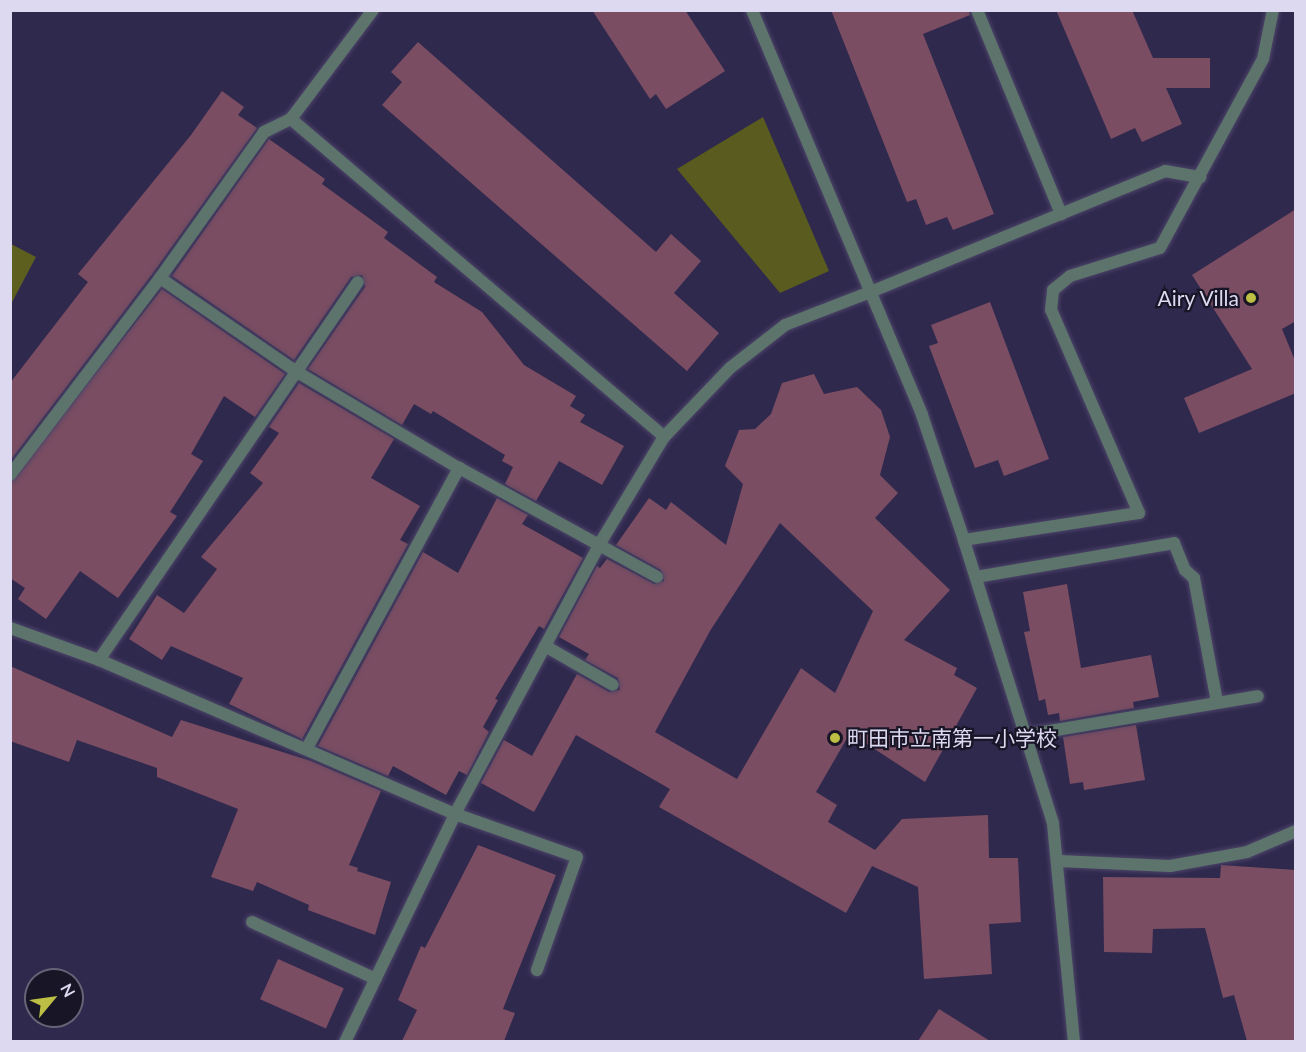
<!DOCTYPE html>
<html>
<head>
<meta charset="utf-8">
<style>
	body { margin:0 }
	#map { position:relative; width:1306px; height:1052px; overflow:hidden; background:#30294e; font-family:Lato,"Noto Sans JP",sans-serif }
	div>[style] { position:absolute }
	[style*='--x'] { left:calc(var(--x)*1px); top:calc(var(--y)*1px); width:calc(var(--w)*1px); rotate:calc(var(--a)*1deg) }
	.green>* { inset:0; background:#595b1f }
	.forest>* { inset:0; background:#5d5f1f }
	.building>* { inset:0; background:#7a4d62; transform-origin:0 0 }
	.roads { filter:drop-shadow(0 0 2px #4c4568) drop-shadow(0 0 2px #4c4568) }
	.service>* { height:12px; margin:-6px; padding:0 6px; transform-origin:6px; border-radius:6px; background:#5d746c }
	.minor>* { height:12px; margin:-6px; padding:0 6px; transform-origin:6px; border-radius:6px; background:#5d746c }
	.tertiary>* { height:12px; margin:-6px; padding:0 6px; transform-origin:6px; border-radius:6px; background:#5d746c }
	.dots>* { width:16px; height:16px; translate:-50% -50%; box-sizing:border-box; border:3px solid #181526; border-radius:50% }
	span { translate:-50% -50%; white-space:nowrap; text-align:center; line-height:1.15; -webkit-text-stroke:4.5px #181526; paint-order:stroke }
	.poi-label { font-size:21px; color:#dcd9f1 }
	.right { translate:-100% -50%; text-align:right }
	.left { translate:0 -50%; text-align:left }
	.frame { position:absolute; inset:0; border:12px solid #dcd9f1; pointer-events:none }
	.north { position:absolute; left:24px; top:968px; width:60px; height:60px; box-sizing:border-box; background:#181526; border:2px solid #666377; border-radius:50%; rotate:61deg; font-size:16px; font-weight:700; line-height:24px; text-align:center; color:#dcd9f1 }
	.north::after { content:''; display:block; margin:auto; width:21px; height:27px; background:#bcbf44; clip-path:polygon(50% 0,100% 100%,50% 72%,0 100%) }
</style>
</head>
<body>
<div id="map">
	<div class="green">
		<i style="clip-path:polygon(763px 117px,829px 271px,780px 293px,677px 169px)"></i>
	</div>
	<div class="forest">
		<i style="clip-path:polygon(11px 244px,36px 257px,11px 304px)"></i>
	</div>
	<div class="building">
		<i style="clip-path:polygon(592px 10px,685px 10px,725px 71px,666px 109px,656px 94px,650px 99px)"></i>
		<i style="clip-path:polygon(831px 10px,969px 10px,970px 15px,923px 34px,994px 214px,953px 230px,947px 217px,926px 225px,916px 199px,907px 202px)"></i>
		<i style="clip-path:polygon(1056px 10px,1132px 10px,1153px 58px,1210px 58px,1210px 88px,1166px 88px,1182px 124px,1142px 142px,1135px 128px,1111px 139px)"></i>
		<i style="clip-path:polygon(418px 42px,656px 252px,671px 234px,701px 261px,674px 293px,719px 333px,687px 371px,382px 105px,402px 82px,391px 72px)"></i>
		<i style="clip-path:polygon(222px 91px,244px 107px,238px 115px,257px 128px,153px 273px,10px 461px,10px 383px,88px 282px,78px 274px,191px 135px)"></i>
		<i style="clip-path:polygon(269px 139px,325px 179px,322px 184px,388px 232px,384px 238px,437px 277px,434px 282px,482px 312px,524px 365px,576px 396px,570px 406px,585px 415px,580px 422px,624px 446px,602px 485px,559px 461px,536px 501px,505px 484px,513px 467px,502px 461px,505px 455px,433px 411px,431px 414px,414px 404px,402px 425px,308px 369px,365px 287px,362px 275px,351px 277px,294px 360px,172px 276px)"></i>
		<i style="clip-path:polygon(1296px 209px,1296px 321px,1282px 329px,1296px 363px,1296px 393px,1199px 433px,1184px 398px,1252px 369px,1192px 275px)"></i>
		<i style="clip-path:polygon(162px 289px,285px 374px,255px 417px,224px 396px,191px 454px,203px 461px,170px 512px,177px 516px,118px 598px,80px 571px,46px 619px,18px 599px,25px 588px,10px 578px,10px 483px)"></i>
		<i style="clip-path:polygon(990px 302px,1049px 459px,1004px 476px,998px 460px,975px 468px,929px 346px,938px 343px,931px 325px)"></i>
		<i style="clip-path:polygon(evenodd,814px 374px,824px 394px,857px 387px,881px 410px,890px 437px,880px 475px,898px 493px,875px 518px,950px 590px,904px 640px,957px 668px,954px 675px,977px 688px,925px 782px,850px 733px,816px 792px,837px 805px,828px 822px,875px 850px,902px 819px,988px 815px,989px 858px,1018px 858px,1021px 922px,989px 924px,992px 974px,924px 979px,918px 887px,872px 866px,846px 913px,659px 807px,670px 789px,576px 735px,534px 812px,481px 783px,504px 740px,532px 756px,577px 674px,609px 692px,620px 690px,618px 678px,585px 660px,589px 654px,559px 637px,597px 566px,600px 568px,607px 559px,654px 584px,664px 581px,661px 570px,616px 545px,649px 498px,666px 510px,671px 502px,726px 545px,743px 484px,725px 466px,739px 430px,755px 429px,771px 414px,782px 383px,814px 374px,780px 523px,873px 611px,835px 693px,801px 668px,737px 779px,655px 732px,710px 631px,780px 523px)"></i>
		<i style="clip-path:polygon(299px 383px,394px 439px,371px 478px,420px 506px,400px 540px,408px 544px,302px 739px,229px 704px,243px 678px,171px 646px,162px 660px,129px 639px,157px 595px,184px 613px,217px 569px,201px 557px,263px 483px,250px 473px,279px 433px,269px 427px)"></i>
		<i style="clip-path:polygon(497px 498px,528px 515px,522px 524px,583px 558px,544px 629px,539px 626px,495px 699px,498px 700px,483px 727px,489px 732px,467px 775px,459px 771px,446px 795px,393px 766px,388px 776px,318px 746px,423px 552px,458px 573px)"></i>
		<i style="clip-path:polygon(1067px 584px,1081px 668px,1151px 655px,1159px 697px,1133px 702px,1134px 708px,1060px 721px,1059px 713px,1048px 715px,1045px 699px,1039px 701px,1024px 632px,1030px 631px,1023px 592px)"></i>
		<i style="clip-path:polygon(10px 666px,172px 737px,181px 720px,311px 761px,381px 791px,349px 865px,358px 868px,357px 871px,391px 882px,375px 935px,308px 910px,309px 905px,257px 882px,253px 891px,211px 877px,238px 809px,157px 777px,157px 768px,77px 740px,69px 762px,10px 741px)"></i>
		<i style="clip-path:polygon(1136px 725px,1145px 780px,1084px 790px,1083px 782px,1070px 784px,1063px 737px)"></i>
		<i style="clip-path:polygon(478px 845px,556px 875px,503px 1009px,515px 1013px,504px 1041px,402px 1041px,417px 1010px,398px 1000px,421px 946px,425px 948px)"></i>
		<i style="clip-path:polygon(1221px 865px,1296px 870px,1296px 1041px,1247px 1041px,1234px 995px,1223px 998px,1205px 928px,1153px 929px,1152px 953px,1104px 952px,1103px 877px,1220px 878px)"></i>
		<i style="left:278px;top:959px;width:72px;height:44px;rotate:24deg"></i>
		<i style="clip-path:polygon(939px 1009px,990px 1041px,918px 1041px)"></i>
	</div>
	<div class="roads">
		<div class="service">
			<i style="--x:977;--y:10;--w:221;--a:67.6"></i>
			<i style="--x:160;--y:278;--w:166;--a:34.5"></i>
			<i style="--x:297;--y:372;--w:188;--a:30.7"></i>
			<i style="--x:459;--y:468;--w:226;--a:28.8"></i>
			<i style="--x:868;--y:293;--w:321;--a:-22.3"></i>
			<i style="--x:1165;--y:171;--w:36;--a:10"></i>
			<i style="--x:10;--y:475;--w:248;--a:-52.7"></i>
			<i style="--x:160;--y:278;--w:179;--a:-54.5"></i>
			<i style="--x:264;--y:132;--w:30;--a:-26"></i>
			<i style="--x:545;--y:646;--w:78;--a:29.8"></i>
			<i style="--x:99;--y:660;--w:458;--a:-55.6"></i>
			<i style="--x:307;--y:748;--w:319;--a:-61.5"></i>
			<i style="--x:455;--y:814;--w:129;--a:19.4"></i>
			<i style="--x:577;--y:857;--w:120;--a:109.5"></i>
			<i style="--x:1059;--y:861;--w:111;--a:2.6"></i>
			<i style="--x:1170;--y:866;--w:78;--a:-10.3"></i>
			<i style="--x:1247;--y:852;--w:53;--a:-23.2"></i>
			<i style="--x:252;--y:922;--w:136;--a:24.7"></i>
		</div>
		<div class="minor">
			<i style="--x:373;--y:10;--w:136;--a:127"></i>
			<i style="--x:291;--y:119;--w:490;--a:40.4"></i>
			<i style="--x:976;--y:577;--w:201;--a:-9.7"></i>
			<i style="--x:1174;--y:543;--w:29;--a:68"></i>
			<i style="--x:1185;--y:570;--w:12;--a:42"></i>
			<i style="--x:1194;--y:578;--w:126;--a:79.5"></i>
			<i style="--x:10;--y:628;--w:95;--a:19.8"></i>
			<i style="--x:99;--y:660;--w:388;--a:23.4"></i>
			<i style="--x:1026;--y:735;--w:235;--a:-9.5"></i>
			<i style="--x:345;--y:1042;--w:253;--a:-64.2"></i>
			<i style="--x:455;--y:814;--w:305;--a:-61.8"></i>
			<i style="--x:599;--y:545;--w:126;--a:-59"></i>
			<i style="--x:664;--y:437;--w:95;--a:-46.3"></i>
			<i style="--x:730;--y:368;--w:70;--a:-38"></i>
			<i style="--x:785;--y:325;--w:89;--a:-21.1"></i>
			<i style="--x:1074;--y:1042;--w:220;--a:-95.5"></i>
			<i style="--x:1053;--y:823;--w:297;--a:-107.5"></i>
			<i style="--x:964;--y:540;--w:177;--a:-8.8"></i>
			<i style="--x:1139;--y:513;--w:221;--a:-113.4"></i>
			<i style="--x:1051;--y:310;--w:20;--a:-84"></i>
			<i style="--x:1053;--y:290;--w:22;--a:-39"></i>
			<i style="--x:1070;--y:276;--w:94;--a:-17.3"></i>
			<i style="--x:1160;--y:248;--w:215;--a:-61.4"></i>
			<i style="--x:1263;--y:59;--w:50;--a:-78.5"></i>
		</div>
		<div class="tertiary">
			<i style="--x:752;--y:10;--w:439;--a:67.2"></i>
			<i style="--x:922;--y:415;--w:132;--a:71.4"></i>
		</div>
	</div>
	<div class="dots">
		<i style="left:1251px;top:298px;background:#bcbf44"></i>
		<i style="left:835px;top:738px;background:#bcbf44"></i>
	</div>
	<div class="poi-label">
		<span class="right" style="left:1239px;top:298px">Airy Villa</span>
		<span class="left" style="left:847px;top:738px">町田市立南第一小学校</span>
	</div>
	<div class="frame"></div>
	<div class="north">N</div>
</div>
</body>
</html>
